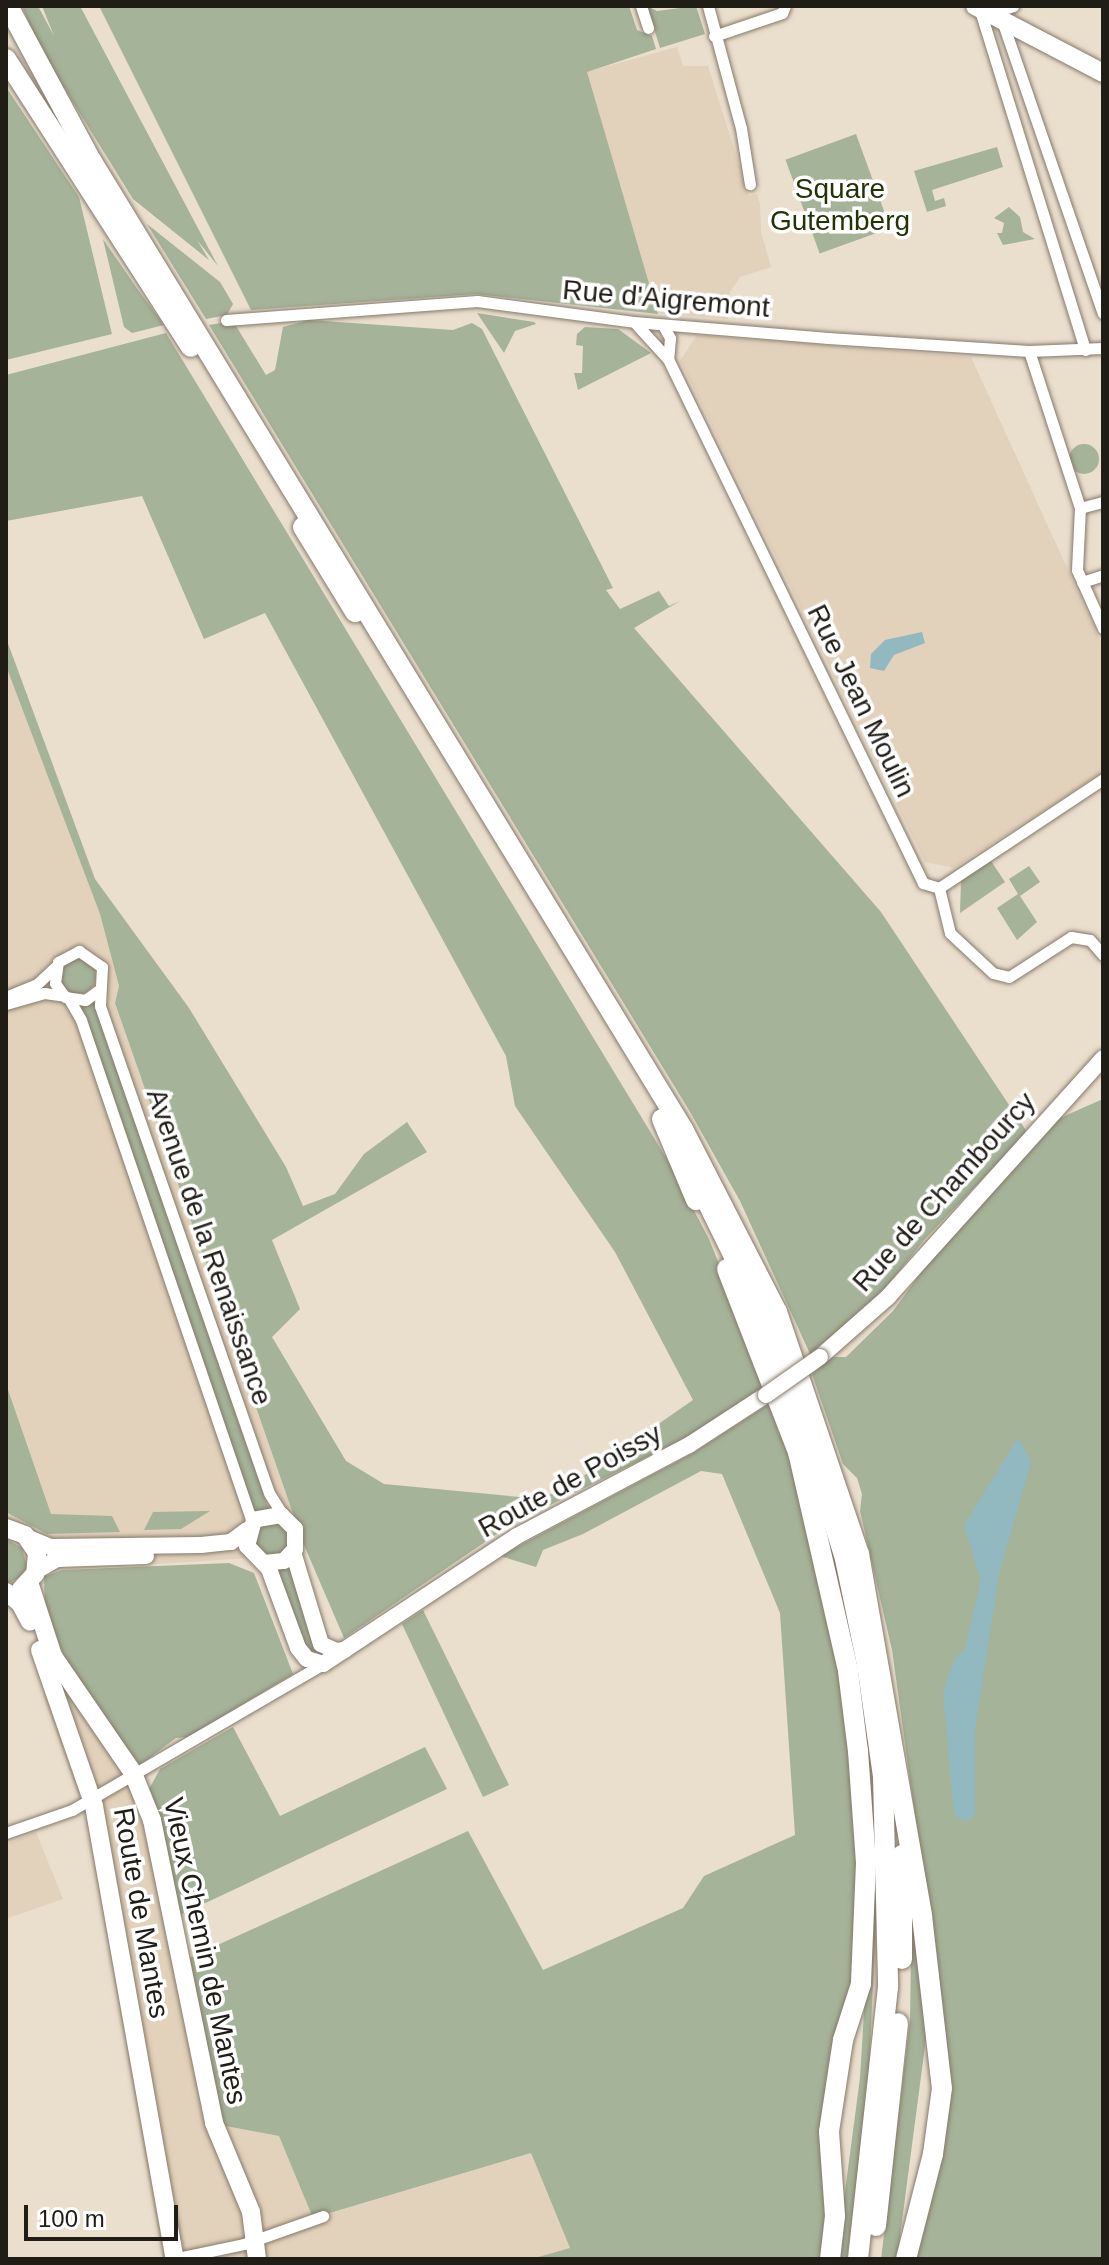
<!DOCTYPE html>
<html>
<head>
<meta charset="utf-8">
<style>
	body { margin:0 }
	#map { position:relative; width:1109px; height:2265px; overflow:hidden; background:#eadecd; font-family:Helvetica,sans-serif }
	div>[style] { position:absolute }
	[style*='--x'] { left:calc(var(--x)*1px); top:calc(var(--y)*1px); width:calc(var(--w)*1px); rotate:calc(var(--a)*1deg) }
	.built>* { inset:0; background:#e2d1bb }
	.green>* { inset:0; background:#a5b398; transform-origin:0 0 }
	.round { border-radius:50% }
	.water>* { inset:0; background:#92b8c0 }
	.roads { filter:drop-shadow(0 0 2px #857a6b) drop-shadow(0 0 2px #857a6b) }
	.street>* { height:11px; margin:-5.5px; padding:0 5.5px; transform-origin:5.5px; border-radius:5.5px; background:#fff }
	.secondary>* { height:16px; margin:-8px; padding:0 8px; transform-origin:8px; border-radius:8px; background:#fff }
	.primary>* { height:18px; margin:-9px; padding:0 9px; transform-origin:9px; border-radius:9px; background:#fff }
	.highway>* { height:20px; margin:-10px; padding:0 10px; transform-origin:10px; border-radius:10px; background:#fff }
	.bridges { filter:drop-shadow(0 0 2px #857a6b) drop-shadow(0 0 2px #857a6b) }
	.secondary-bridge>* { height:16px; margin:-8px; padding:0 8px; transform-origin:8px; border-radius:8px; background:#fff }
	span { translate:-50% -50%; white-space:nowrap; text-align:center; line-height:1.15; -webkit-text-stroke:7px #fff; paint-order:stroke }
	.park-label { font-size:28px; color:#203406 }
	.street-label { font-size:28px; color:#201c16 }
	.frame { position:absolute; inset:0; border:8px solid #201c16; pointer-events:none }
	.scale { position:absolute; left:24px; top:2205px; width:154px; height:36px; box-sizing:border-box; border:4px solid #201c16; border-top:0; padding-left:10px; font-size:24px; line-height:28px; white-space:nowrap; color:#201c16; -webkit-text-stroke:6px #fff; paint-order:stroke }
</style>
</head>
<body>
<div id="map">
	<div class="built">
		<i style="clip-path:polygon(677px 47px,683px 66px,708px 66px,749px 196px,757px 194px,760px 204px,761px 232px,771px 267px,740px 277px,730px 292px,728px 319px,658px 313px,586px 72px)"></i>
		<i style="clip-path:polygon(697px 335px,971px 357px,1103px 647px,1103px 772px,954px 868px,925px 862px,680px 361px)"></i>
		<i style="clip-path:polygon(6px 666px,100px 914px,119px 986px,115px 1003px,304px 1545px,250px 1558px,62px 1570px,6px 1593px)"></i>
		<i style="clip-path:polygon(70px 1682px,160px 1827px,221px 2125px,279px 2136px,314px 2218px,531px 2153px,570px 2248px,531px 2259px,163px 2259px,86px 1817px,43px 1694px)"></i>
		<i style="clip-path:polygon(36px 1832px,63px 1899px,8px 1918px,6px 1844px)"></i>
	</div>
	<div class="green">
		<i style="clip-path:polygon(22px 6px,38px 6px,54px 36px,42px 6px,80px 6px,218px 266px,197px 240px,209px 260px,133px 199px,40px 49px)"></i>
		<i style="clip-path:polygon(99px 6px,629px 6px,637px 30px,652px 36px,656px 49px,587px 72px,658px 314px,476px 294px,251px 310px)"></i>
		<i style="clip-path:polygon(647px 6px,657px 11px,696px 6px,705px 34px,660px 48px)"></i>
		<i style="clip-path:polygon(6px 87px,79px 197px,112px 334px,6px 360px)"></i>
		<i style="left:856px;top:134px;width:100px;height:75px;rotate:70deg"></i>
		<i style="clip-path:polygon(997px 147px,1003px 167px,932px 190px,935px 201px,944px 198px,946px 206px,927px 212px,914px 171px)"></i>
		<i style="clip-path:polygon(1009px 207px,1020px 217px,1023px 232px,1035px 239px,1003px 245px,997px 233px,1002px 233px,1004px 223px,994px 218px)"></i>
		<i style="clip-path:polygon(147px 224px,220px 282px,233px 304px,227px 315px,206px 319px)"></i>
		<i style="clip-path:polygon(103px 239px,136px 287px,164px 325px,132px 333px,124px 327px)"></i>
		<i style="clip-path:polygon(477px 313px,534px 322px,536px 324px,515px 331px,504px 353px)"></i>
		<i style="clip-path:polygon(309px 320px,453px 330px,472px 323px,482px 329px,613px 588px,606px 590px,620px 609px,659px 591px,669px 606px,680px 601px,634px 628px,881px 912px,1027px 1132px,924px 1240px,885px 1289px,811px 1356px,740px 1201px,689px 1110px,209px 325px,233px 321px,266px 375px,275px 370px,283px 327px)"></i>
		<i style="clip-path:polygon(585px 327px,618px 329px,651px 353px,578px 390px,574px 373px,582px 373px,583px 346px,576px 345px,577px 334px)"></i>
		<i style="clip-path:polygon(166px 333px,668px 1161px,709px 1239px,767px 1384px,691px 1435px,510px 1525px,344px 1638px,304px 1545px,115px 1003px,119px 986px,100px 914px,6px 666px,6px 638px,95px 879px,189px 1008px,286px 1167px,303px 1206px,335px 1194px,364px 1154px,407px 1122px,427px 1152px,272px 1240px,300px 1309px,272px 1337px,346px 1461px,384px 1484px,540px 1499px,569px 1486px,693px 1400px,615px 1252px,515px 1106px,506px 1056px,265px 613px,204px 639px,142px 496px,6px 521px,6px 375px)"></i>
		<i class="round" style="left:1069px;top:444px;width:30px;height:30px"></i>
		<i style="clip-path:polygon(991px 861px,1005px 882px,960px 913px,961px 881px)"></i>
		<i style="clip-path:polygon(1029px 866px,1040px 882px,1020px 896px,1037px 922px,1017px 940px,997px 908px,1018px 894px,1009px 879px)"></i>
		<i class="round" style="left:60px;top:958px;width:36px;height:36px"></i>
		<i style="left:94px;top:1002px;width:539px;height:14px;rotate:71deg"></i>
		<i style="clip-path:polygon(1103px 1099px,1103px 2259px,906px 2259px,936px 2167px,922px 1865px,892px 1650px,860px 1511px,862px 1494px,857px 1478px,843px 1464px,812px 1374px,832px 1357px,846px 1357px,893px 1311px,937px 1251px,1060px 1118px)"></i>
		<i style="clip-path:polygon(6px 1384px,51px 1514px,112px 1516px,120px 1532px,47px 1534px,6px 1512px)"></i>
		<i style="clip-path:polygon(775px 1400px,832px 1614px,858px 1814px,854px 1987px,830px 2055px,821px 2137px,829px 2207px,824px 2259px,531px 2259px,570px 2248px,531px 2153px,313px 2218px,279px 2136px,221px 2125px,189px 1958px,468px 1831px,543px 1970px,683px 1908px,704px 1876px,795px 1835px,780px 1613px,722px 1474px,701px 1471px,583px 1534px,543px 1550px,536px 1567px,500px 1556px,693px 1453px)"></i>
		<i style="clip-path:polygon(820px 1508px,861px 1694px,877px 1901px,868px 2090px,847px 2259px,836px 2259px,860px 2078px,870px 1914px)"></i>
		<i style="clip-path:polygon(210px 1511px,181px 1529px,144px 1530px,153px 1512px)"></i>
		<i class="round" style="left:255px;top:1521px;width:34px;height:34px"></i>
		<i style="clip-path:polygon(6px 1539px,22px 1548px,27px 1567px,19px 1578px,6px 1584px)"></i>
		<i style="clip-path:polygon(229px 1563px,254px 1573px,293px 1674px,188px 1737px,176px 1738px,140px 1765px,74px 1679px,45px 1611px,44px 1577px,62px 1570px)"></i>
		<i style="clip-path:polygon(289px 1564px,316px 1643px,316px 1655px,302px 1646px,274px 1569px)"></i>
		<i style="clip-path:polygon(423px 1610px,509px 1785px,483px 1797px,402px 1624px)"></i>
		<i style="clip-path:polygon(233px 1727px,280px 1816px,425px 1747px,447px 1789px,180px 1915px,148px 1791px,160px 1769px)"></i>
		<i style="clip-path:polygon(912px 1885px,927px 2031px,897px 2259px,881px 2259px,910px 2021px)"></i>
	</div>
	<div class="water">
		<i style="clip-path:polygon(922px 632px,925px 643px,894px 655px,884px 671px,870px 668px,871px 654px,885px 640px)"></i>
		<i style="clip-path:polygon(1018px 1438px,1031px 1462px,999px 1574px,975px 1730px,975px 1815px,967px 1821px,954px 1816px,943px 1693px,954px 1659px,965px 1649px,978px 1592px,980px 1578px,964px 1525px)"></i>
	</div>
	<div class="roads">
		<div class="street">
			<i style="--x:641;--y:6;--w:23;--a:72"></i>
			<i style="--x:708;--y:6;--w:126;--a:74.9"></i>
			<i style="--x:741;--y:128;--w:57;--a:80.9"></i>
			<i style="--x:997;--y:6;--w:325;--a:71"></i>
			<i style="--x:979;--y:7;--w:359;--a:72.8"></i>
			<i style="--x:998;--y:11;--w:16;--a:-18"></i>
			<i style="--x:714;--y:36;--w:72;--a:-18.7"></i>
			<i style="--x:782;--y:13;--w:8;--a:-67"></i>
			<i style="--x:226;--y:320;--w:252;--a:-4.3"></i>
			<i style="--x:477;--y:301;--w:158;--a:7.6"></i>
			<i style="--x:634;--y:322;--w:195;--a:4.7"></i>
			<i style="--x:828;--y:338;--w:201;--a:3.7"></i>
			<i style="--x:1029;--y:351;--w:74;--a:-2.3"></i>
			<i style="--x:636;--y:324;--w:47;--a:47.6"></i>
			<i style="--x:668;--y:359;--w:583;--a:64.05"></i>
			<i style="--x:923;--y:883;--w:17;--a:17"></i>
			<i style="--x:664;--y:327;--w:13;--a:61"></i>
			<i style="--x:670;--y:338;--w:21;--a:95"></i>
			<i style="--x:1029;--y:351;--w:165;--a:72"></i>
			<i style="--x:1080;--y:508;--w:62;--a:92.8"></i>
			<i style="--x:1077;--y:570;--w:64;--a:65.9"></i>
			<i style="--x:1080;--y:508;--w:24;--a:-15"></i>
			<i style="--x:1082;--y:582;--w:22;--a:-18"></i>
			<i style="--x:939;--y:888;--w:46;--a:76.3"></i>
			<i style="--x:950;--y:933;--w:59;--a:42.9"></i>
			<i style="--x:993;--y:973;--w:16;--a:14"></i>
			<i style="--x:1009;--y:977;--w:74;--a:-32.8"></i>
			<i style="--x:1071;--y:937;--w:19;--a:9"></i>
			<i style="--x:1090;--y:940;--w:20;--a:49"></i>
			<i style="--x:939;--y:888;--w:197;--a:-33.6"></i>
			<i style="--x:99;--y:990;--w:17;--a:144"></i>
			<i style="--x:85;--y:1000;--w:20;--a:-171"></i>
			<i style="--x:65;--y:997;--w:17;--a:-126"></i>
			<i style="--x:55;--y:983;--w:21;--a:-82"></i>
			<i style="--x:58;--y:962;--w:24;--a:-28"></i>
			<i style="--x:79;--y:951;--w:28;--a:35"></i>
			<i style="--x:102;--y:967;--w:39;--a:93"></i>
			<i style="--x:100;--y:1006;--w:515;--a:70.86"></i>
			<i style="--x:269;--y:1493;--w:28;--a:58"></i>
			<i style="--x:10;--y:995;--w:29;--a:-22"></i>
			<i style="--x:37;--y:984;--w:25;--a:-43"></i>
			<i style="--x:69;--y:999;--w:24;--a:60"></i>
			<i style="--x:81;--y:1020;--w:530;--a:71.19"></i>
			<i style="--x:6;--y:1004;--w:40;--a:-16"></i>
			<i style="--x:44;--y:993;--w:21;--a:8"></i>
			<i style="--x:6;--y:1833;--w:70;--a:-19.2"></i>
			<i style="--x:72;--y:1810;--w:290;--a:-30.2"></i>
			<i style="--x:173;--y:2259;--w:73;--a:-11.9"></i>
			<i style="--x:244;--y:2244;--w:84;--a:-19.5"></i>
		</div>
		<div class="secondary">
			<i style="--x:820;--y:1357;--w:91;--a:-41.4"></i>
			<i style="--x:888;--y:1297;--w:321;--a:-48"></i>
			<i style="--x:29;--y:1538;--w:23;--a:23"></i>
			<i style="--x:50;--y:1547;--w:151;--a:-0.8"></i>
			<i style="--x:201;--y:1545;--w:30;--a:-6"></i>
			<i style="--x:231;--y:1542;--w:20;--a:-37"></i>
			<i style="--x:293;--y:1552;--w:96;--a:73.1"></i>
			<i style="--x:321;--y:1644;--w:17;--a:25"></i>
			<i style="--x:336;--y:1651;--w:9;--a:-6"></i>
			<i style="--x:264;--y:1563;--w:20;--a:-6"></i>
			<i style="--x:284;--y:1561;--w:16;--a:-47"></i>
			<i style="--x:295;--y:1549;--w:20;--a:-90"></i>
			<i style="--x:295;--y:1529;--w:20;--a:-135"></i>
			<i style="--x:281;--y:1515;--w:27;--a:170"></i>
			<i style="--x:254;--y:1520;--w:27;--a:105"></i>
			<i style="--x:247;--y:1546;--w:32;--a:46"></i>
			<i style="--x:269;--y:1569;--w:84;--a:69.8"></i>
			<i style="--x:298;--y:1648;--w:14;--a:51"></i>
			<i style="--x:307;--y:1659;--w:17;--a:17"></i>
			<i style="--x:323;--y:1664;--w:232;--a:-33.4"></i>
			<i style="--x:517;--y:1536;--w:195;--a:-27.9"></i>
			<i style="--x:689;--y:1445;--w:92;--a:-33"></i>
			<i style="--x:36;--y:1571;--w:24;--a:-30"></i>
			<i style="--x:57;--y:1559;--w:89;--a:-1.9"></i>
		</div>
		<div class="primary">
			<i style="--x:975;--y:6;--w:144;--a:27.6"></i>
			<i style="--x:6;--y:1528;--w:20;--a:20"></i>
			<i style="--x:25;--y:1535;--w:22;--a:56"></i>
			<i style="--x:37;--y:1553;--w:21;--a:95"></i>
			<i style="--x:35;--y:1574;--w:21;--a:133"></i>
			<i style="--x:29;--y:1582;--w:78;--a:72"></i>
			<i style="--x:53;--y:1656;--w:142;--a:55.6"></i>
			<i style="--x:133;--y:1773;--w:51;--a:68"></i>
			<i style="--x:152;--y:1820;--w:309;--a:78.4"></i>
			<i style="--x:214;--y:2123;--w:96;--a:67.4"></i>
			<i style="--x:251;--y:2212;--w:47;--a:82.7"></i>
			<i style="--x:6;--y:1592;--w:18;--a:38"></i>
			<i style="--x:20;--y:1603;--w:21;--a:62"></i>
			<i style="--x:40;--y:1650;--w:165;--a:70.9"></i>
			<i style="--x:94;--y:1806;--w:460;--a:79.9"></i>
		</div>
		<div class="highway">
			<i style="--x:8;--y:6;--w:175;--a:61.7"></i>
			<i style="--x:91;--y:160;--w:1136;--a:58.58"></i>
			<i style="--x:683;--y:1129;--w:206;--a:62.8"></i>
			<i style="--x:777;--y:1312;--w:256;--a:71.3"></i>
			<i style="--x:859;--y:1554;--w:367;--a:80.1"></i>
			<i style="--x:922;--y:1916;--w:173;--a:83.4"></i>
			<i style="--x:942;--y:2088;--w:67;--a:97.8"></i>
			<i style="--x:933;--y:2154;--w:108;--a:104.4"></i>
			<i style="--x:6;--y:59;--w:342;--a:57.3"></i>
			<i style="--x:303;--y:527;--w:100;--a:58.5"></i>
			<i style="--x:662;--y:1119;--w:88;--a:67.2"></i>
			<i style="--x:697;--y:1181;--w:153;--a:63.9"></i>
			<i style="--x:764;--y:1318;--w:84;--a:68.3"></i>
			<i style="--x:795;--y:1396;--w:170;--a:72.9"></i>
			<i style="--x:845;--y:1559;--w:107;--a:78.2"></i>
			<i style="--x:867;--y:1664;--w:113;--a:81.9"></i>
			<i style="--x:883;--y:1776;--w:211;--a:88.6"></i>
			<i style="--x:888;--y:1987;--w:274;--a:96.3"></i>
			<i style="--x:727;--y:1269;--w:196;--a:68.8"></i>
			<i style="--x:798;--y:1452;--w:225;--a:77.1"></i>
			<i style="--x:848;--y:1671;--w:81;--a:82.9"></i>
			<i style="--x:858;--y:1751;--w:112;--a:85.9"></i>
			<i style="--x:866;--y:1863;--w:121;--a:92.4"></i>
			<i style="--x:861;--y:1984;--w:59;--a:107.8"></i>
			<i style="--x:843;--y:2040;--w:93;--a:98.7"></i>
			<i style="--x:829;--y:2132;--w:84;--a:85.9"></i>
			<i style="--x:835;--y:2216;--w:43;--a:96.6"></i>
			<i style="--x:902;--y:1959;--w:104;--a:-90"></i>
			<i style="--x:876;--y:2226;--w:204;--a:-83.8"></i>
		</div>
	</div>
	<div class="bridges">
		<div class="secondary-bridge">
			<i style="--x:766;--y:1395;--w:66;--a:-35.1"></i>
		</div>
	</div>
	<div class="park-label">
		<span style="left:840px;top:205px">Square<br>Gutemberg</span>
	</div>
	<div class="street-label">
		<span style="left:666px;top:299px;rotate:5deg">Rue d'Aigremont</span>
		<span style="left:861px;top:701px;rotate:64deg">Rue Jean Moulin</span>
		<span style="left:944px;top:1192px;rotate:-48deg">Rue de Chambourcy</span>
		<span style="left:209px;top:1247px;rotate:71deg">Avenue de la Renaissance</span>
		<span style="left:570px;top:1481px;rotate:-29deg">Route de Poissy</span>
		<span style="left:141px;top:1913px;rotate:80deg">Route de Mantes</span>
		<span style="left:205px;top:1951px;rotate:78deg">Vieux Chemin de Mantes</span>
	</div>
	<div class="frame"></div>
	<div class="scale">100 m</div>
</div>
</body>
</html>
